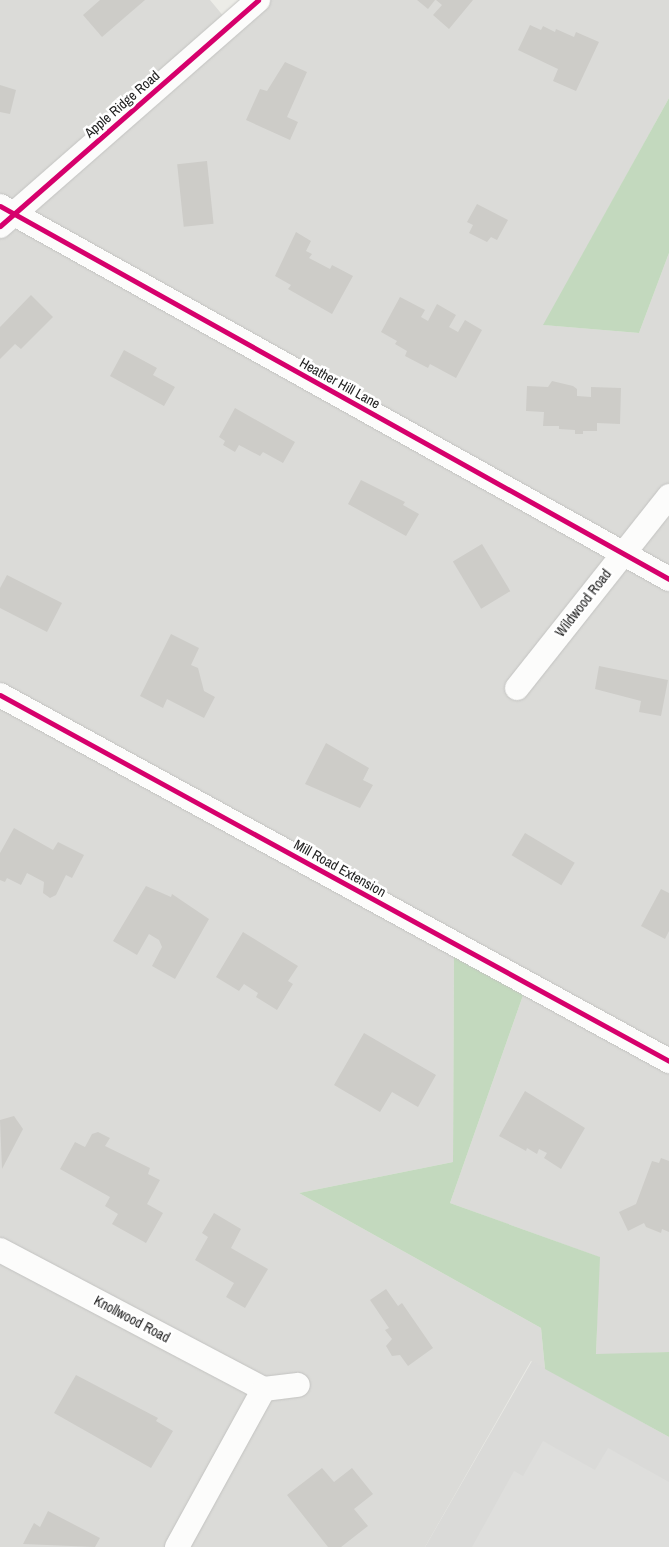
<!DOCTYPE html>
<html>
<head>
<meta charset="utf-8">
<style>
	body { margin:0 }
	#map { position:relative; width:669px; height:1547px; overflow:hidden; background:#ecece7; font-family:"Archivo Narrow",sans-serif }
	div>[style] { position:absolute }
	[style*='--x'] { left:calc(var(--x)*1px); top:calc(var(--y)*1px); width:calc(var(--w)*1px); rotate:calc(var(--a)*1deg) }
	.residential>* { inset:0; background:#dbdbd8 }
	.religious>* { inset:0; background:#dadad8 }
	.forest>* { inset:0; background:#c3d9be }
	.parking>* { inset:0; background:#dededc }
	.building>* { inset:0; background:#cdccc8; transform-origin:0 0 }
	.roads { filter:drop-shadow(0 0 1px #c3c3c1) drop-shadow(0 0 1px #c3c3c1) }
	.minor>* { height:24px; margin:-12px; padding:0 12px; transform-origin:12px; border-radius:12px; background:#fcfcfb }
	.cycleway>* { height:5px; margin:-2.5px; padding:0 2.5px; transform-origin:2.5px; border-radius:2.5px; background:#d6006c }
	span { translate:-50% -50%; white-space:nowrap; text-align:center; line-height:1.15; -webkit-text-stroke:5px #fff; paint-order:stroke }
	.street-label { font-size:14px; color:#1e1e1e }
</style>
</head>
<body>
<div id="map">
	<div class="residential">
		<i style="clip-path:polygon(0 0,210px 0,230px 24px,258px 0,669px 0,669px 98px,544px 325px,639px 333px,669px 253px,669px 1352px,596px 1355px,599px 1257px,450px 1203px,527px 984px,454px 945px,453px 1162px,299px 1193px,541px 1328px,545px 1369px,531px 1361px,425px 1547px,0 1547px)"></i>
	</div>
	<div class="religious">
		<i style="clip-path:polygon(532px 1361px,669px 1437px,669px 1547px,425px 1547px)"></i>
	</div>
	<div class="forest">
		<i style="clip-path:polygon(669px 98px,669px 253px,639px 333px,543px 325px)"></i>
		<i style="clip-path:polygon(454px 944px,527px 984px,450px 1203px,600px 1257px,596px 1354px,669px 1352px,669px 1437px,545px 1369px,541px 1328px,299px 1193px,453px 1162px)"></i>
	</div>
	<div class="parking">
		<i style="clip-path:polygon(543px 1441px,595px 1470px,608px 1448px,669px 1482px,669px 1547px,472px 1547px,514px 1471px,523px 1476px)"></i>
	</div>
	<div class="building">
		<i style="clip-path:polygon(100px 0,145px 0,102px 37px,83px 15px)"></i>
		<i style="clip-path:polygon(417px 0,435px 0,428px 9px)"></i>
		<i style="clip-path:polygon(436px 0,473px 0,449px 29px,433px 15px,442px 5px)"></i>
		<i style="clip-path:polygon(530px 25px,541px 30px,543px 26px,555px 32px,556px 29px,574px 37px,576px 32px,599px 42px,576px 91px,553px 81px,558px 69px,518px 50px)"></i>
		<i style="clip-path:polygon(285px 62px,307px 72px,287px 117px,298px 122px,290px 140px,246px 120px,260px 89px,267px 91px)"></i>
		<i style="clip-path:polygon(0 85px,16px 90px,10px 114px,0 112px)"></i>
		<i style="left:207px;top:161px;width:63px;height:30px;rotate:84deg"></i>
		<i style="clip-path:polygon(477px 204px,508px 220px,497px 240px,491px 237px,487px 242px,469px 233px,473px 225px,467px 222px)"></i>
		<i style="clip-path:polygon(296px 232px,311px 241px,306px 251px,312px 254px,309px 258px,330px 269px,332px 265px,353px 276px,332px 314px,288px 289px,291px 285px,275px 276px)"></i>
		<i style="clip-path:polygon(31px 295px,53px 317px,21px 349px,15px 344px,0 359px,0 327px)"></i>
		<i style="clip-path:polygon(400px 297px,425px 310px,421px 317px,428px 321px,437px 304px,456px 315px,449px 327px,458px 332px,465px 320px,482px 330px,456px 378px,430px 364px,428px 368px,405px 356px,407px 351px,395px 344px,397px 341px,381px 332px)"></i>
		<i style="clip-path:polygon(124px 350px,157px 368px,153px 375px,175px 387px,164px 406px,110px 376px)"></i>
		<i style="clip-path:polygon(552px 381px,573px 386px,577px 389px,577px 396px,591px 397px,591px 387px,621px 388px,620px 424px,597px 423px,597px 431px,583px 431px,583px 434px,575px 434px,575px 430px,559px 429px,559px 426px,543px 426px,544px 412px,526px 411px,527px 386px,548px 387px)"></i>
		<i style="clip-path:polygon(235px 408px,295px 442px,283px 463px,263px 452px,260px 456px,239px 445px,235px 452px,223px 445px,225px 441px,219px 437px)"></i>
		<i style="clip-path:polygon(361px 480px,405px 502px,403px 505px,419px 514px,406px 536px,348px 504px)"></i>
		<i style="left:482px;top:544px;width:55px;height:34px;rotate:59deg"></i>
		<i style="clip-path:polygon(7px 575px,62px 603px,47px 632px,0 608px,0 588px)"></i>
		<i style="clip-path:polygon(171px 634px,199px 648px,191px 665px,198px 668px,204px 691px,215px 697px,204px 718px,167px 699px,163px 708px,140px 696px)"></i>
		<i style="clip-path:polygon(599px 666px,668px 680px,661px 716px,639px 712px,641px 701px,595px 689px)"></i>
		<i style="clip-path:polygon(326px 743px,369px 768px,363px 780px,373px 785px,360px 808px,305px 784px)"></i>
		<i style="clip-path:polygon(14px 828px,53px 850px,58px 842px,84px 855px,72px 878px,66px 875px,56px 895px,50px 898px,43px 893px,44px 882px,27px 873px,21px 885px,7px 878px,5px 882px,0 880px,0 853px)"></i>
		<i style="left:525px;top:833px;width:58px;height:26px;rotate:31deg"></i>
		<i style="clip-path:polygon(146px 886px,171px 897px,172px 894px,209px 919px,175px 979px,152px 966px,162px 947px,159px 940px,149px 934px,137px 955px,113px 941px)"></i>
		<i style="clip-path:polygon(661px 889px,669px 893px,669px 931px,665px 939px,641px 926px)"></i>
		<i style="clip-path:polygon(243px 932px,298px 966px,288px 981px,293px 984px,277px 1010px,256px 997px,258px 993px,244px 984px,239px 991px,216px 977px)"></i>
		<i style="clip-path:polygon(364px 1033px,436px 1075px,418px 1107px,392px 1092px,380px 1112px,334px 1085px)"></i>
		<i style="clip-path:polygon(525px 1091px,585px 1128px,561px 1169px,544px 1158px,547px 1153px,539px 1149px,537px 1154px,527px 1148px,526px 1151px,499px 1136px)"></i>
		<i style="clip-path:polygon(14px 1116px,23px 1129px,2px 1169px,0 1120px)"></i>
		<i style="clip-path:polygon(98px 1132px,110px 1138px,105px 1146px,150px 1168px,148px 1174px,160px 1180px,147px 1204px,163px 1213px,146px 1243px,112px 1224px,118px 1214px,105px 1206px,110px 1197px,60px 1169px,75px 1142px,85px 1147px,92px 1134px)"></i>
		<i style="clip-path:polygon(661px 1158px,669px 1161px,669px 1232px,662px 1229px,661px 1233px,646px 1227px,644px 1223px,628px 1231px,619px 1212px,636px 1204px,652px 1161px,659px 1163px)"></i>
		<i style="clip-path:polygon(214px 1213px,241px 1229px,231px 1248px,268px 1269px,245px 1308px,226px 1297px,234px 1283px,195px 1260px,208px 1237px,202px 1233px)"></i>
		<i style="clip-path:polygon(386px 1289px,398px 1306px,402px 1303px,433px 1348px,408px 1366px,400px 1355px,392px 1356px,386px 1346px,392px 1339px,385px 1330px,389px 1328px,370px 1300px)"></i>
		<i style="clip-path:polygon(76px 1375px,158px 1418px,156px 1421px,173px 1431px,151px 1468px,54px 1413px)"></i>
		<i style="clip-path:polygon(322px 1468px,334px 1482px,352px 1468px,373px 1494px,354px 1509px,368px 1526px,341px 1547px,328px 1547px,287px 1495px)"></i>
		<i style="clip-path:polygon(48px 1511px,100px 1538px,95px 1547px,23px 1544px,34px 1523px,40px 1527px)"></i>
	</div>
	<div class="roads">
		<div class="minor">
			<i style="--x:0;--y:206;--w:766;--a:29.14"></i>
			<i style="--x:0;--y:226;--w:343;--a:-41.2"></i>
			<i style="--x:517;--y:688;--w:245;--a:-51.6"></i>
			<i style="--x:0;--y:695;--w:763;--a:28.68"></i>
			<i style="--x:0;--y:1250;--w:298;--a:27.8"></i>
			<i style="--x:177;--y:1547;--w:180;--a:-61.2"></i>
			<i style="--x:264;--y:1389;--w:34;--a:-7"></i>
		</div>
	</div>
	<div class="cycleway">
		<i style="--x:0;--y:206;--w:766;--a:29.14"></i>
		<i style="--x:0;--y:226;--w:343;--a:-41.2"></i>
		<i style="--x:0;--y:695;--w:763;--a:28.68"></i>
	</div>
	<div class="street-label">
		<span style="left:122px;top:104px;rotate:-41deg">Apple Ridge Road</span>
		<span style="left:340px;top:383px;rotate:29deg">Heather Hill Lane</span>
		<span style="left:583px;top:603px;rotate:-52deg">Wildwood Road</span>
		<span style="left:340px;top:868px;rotate:29deg">Mill Road Extension</span>
		<span style="left:132px;top:1319px;rotate:28deg">Knollwood Road</span>
	</div>
</div>
</body>
</html>
